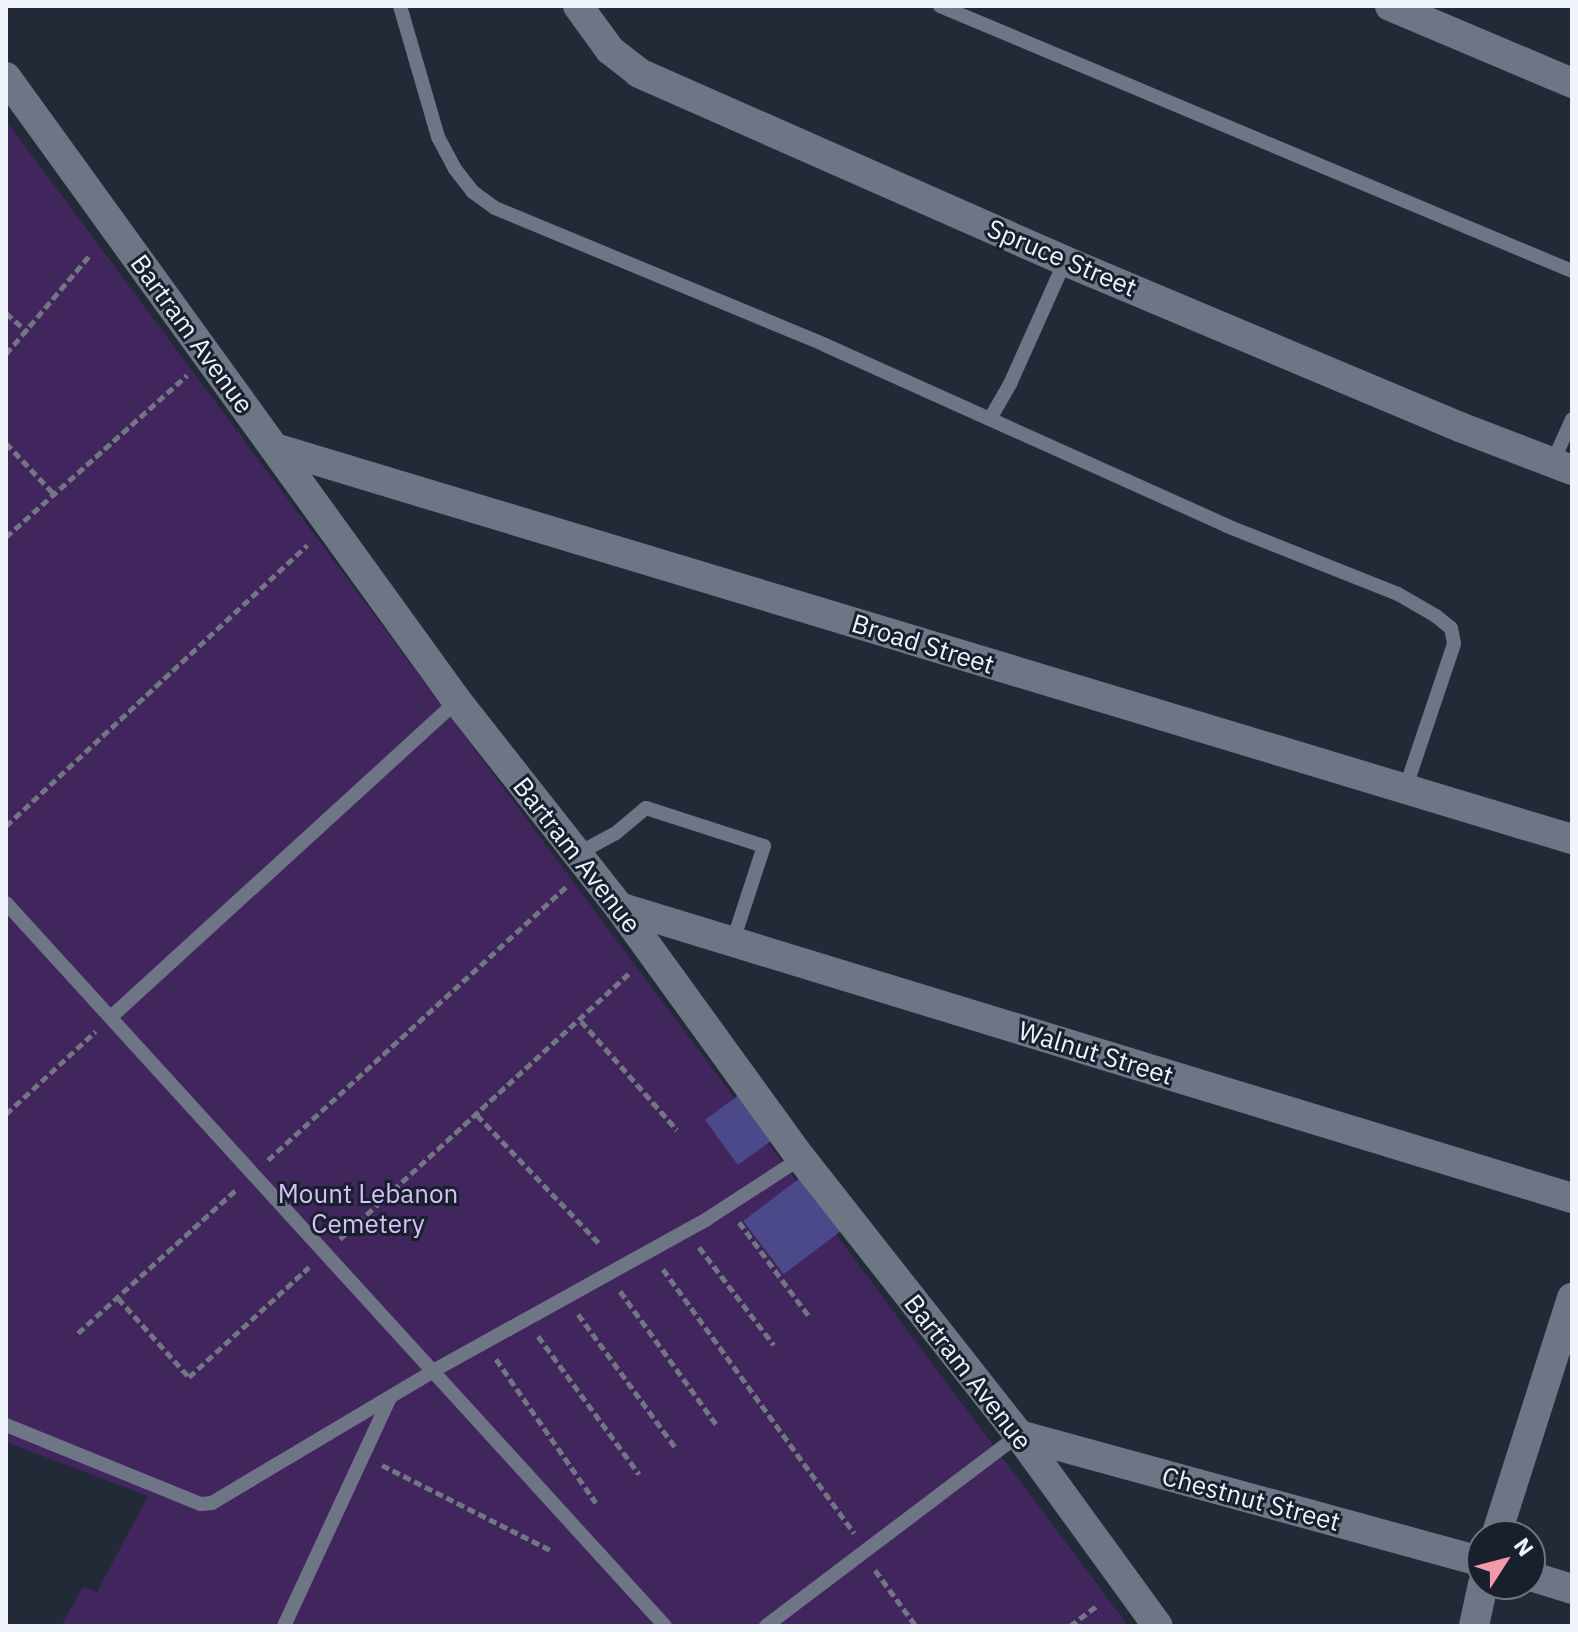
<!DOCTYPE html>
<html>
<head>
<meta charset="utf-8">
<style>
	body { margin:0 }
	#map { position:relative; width:1578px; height:1632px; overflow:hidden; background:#232a37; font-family:"IBM Plex Sans",sans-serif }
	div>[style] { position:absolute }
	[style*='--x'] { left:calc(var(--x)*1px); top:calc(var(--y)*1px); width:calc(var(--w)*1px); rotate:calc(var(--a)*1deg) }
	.green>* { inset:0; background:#41255d }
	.building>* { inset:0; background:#4c498b; transform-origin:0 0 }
	.path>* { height:5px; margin-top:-2.5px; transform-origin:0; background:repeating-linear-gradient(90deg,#707682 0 8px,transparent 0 12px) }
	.service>* { height:14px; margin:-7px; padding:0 7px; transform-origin:7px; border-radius:7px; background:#6e7686 }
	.minor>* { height:30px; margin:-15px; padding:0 15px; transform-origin:15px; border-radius:15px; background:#6e7686 }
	span { translate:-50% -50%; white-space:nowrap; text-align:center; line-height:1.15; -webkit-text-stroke:6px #19202d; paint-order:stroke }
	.street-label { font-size:26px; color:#eef3fc }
	.park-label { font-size:26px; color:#d7bff7 }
	.frame { position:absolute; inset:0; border:8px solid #eef3fc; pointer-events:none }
	.north { position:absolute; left:1466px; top:1520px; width:80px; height:80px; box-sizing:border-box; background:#19202d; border:2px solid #6e7480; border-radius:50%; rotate:54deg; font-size:22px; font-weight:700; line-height:32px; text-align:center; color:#eef3fc }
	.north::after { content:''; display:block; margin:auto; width:28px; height:36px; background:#f39aaa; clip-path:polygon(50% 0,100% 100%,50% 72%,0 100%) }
</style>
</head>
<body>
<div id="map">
	<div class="green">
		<i style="clip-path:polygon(6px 121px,1128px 1626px,61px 1626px,83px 1587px,97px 1592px,148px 1496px,6px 1442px)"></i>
	</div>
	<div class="building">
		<i style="left:739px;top:1095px;width:56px;height:42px;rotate:54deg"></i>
		<i style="left:800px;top:1178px;width:67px;height:71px;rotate:53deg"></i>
	</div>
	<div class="path">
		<i style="--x:6;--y:313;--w:29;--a:41"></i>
		<i style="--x:6;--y:354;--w:128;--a:-49.7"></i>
		<i style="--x:6;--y:443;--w:70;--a:46.7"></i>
		<i style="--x:6;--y:537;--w:243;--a:-41.8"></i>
		<i style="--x:6;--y:826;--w:412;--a:-43"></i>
		<i style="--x:581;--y:1021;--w:145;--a:48.6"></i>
		<i style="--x:6;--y:1114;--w:122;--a:-42.7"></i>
		<i style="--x:477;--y:1115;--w:177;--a:46.4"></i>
		<i style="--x:268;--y:1160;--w:406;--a:-42.5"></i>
		<i style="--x:739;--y:1222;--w:116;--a:53.4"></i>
		<i style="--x:340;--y:1239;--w:394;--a:-42.6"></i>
		<i style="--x:699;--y:1247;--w:123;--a:52.6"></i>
		<i style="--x:663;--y:1269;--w:326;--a:54.1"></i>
		<i style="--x:620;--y:1291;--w:164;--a:54.2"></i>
		<i style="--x:118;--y:1298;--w:106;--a:48.1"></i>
		<i style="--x:189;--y:1377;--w:163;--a:-42.5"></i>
		<i style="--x:578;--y:1314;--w:165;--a:53.9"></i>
		<i style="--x:78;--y:1333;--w:215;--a:-42.2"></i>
		<i style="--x:538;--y:1336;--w:171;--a:53.8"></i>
		<i style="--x:496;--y:1359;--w:175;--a:55.2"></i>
		<i style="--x:382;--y:1465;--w:188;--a:26.8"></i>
		<i style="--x:875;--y:1570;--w:69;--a:53.8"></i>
		<i style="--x:1070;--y:1626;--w:34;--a:-37"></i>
	</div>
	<div class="service">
		<i style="--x:400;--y:6;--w:136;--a:73.8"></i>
		<i style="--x:438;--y:137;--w:36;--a:62"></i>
		<i style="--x:455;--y:169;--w:29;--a:52"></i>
		<i style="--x:473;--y:192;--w:27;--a:36"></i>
		<i style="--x:495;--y:208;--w:357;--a:22.5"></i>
		<i style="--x:825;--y:345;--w:441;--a:24.2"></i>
		<i style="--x:1227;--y:526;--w:184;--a:21.7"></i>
		<i style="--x:1398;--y:594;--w:44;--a:30.1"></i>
		<i style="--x:1436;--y:616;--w:19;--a:39"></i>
		<i style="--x:1451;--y:628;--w:16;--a:79"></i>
		<i style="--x:1454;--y:644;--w:154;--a:108.6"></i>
		<i style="--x:940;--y:6;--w:685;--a:22.75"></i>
		<i style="--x:991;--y:417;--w:38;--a:-60"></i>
		<i style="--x:1010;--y:384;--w:135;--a:-65.9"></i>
		<i style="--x:1552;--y:464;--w:49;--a:-66"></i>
		<i style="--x:577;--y:854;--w:44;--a:-28.3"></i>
		<i style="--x:616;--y:833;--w:39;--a:-40"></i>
		<i style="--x:646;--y:808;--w:124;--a:17.9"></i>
		<i style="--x:764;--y:846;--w:100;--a:108.1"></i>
		<i style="--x:6;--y:903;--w:978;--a:47.65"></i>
		<i style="--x:111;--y:1017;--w:469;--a:-42.4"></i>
		<i style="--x:6;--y:1425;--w:210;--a:22.1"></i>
		<i style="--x:201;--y:1504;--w:11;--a:-5"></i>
		<i style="--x:212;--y:1503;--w:257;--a:-30.8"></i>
		<i style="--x:433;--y:1371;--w:313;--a:-29"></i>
		<i style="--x:707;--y:1219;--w:112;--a:-33"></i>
		<i style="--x:284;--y:1626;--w:251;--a:-65.1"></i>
		<i style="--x:766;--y:1626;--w:317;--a:-37.1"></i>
	</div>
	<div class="minor">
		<i style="--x:578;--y:6;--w:54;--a:54"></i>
		<i style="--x:610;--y:50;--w:37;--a:38"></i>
		<i style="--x:639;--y:73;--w:466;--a:23.8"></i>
		<i style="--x:1065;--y:261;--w:428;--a:22.8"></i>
		<i style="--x:1460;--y:427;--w:120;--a:21"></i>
		<i style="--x:1390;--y:6;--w:198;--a:22.9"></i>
		<i style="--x:6;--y:77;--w:770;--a:54.14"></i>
		<i style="--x:457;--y:701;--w:262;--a:51.8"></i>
		<i style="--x:619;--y:907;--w:310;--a:54.1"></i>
		<i style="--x:801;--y:1158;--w:352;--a:51.8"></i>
		<i style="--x:1019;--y:1435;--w:236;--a:54"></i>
		<i style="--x:275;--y:448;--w:1355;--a:16.78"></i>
		<i style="--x:619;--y:907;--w:996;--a:16.98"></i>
		<i style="--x:1019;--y:1435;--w:480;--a:15.3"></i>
		<i style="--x:1496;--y:1536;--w:250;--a:-72.3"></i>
		<i style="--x:1530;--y:1576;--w:44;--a:17.2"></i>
		<i style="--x:1474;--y:1626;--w:43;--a:-77.9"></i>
	</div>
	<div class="street-label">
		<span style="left:1062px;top:258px;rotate:23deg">Spruce Street</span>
		<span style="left:192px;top:334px;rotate:54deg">Bartram Avenue</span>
		<span style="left:923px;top:644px;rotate:17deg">Broad Street</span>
		<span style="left:577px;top:855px;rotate:52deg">Bartram Avenue</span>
		<span style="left:1096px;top:1053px;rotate:17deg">Walnut Street</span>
		<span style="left:968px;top:1372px;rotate:52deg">Bartram Avenue</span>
		<span style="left:1251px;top:1499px;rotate:15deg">Chestnut Street</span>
	</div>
	<div class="park-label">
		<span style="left:368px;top:1209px">Mount Lebanon<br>Cemetery</span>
	</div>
	<div class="frame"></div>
	<div class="north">N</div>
</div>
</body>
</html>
